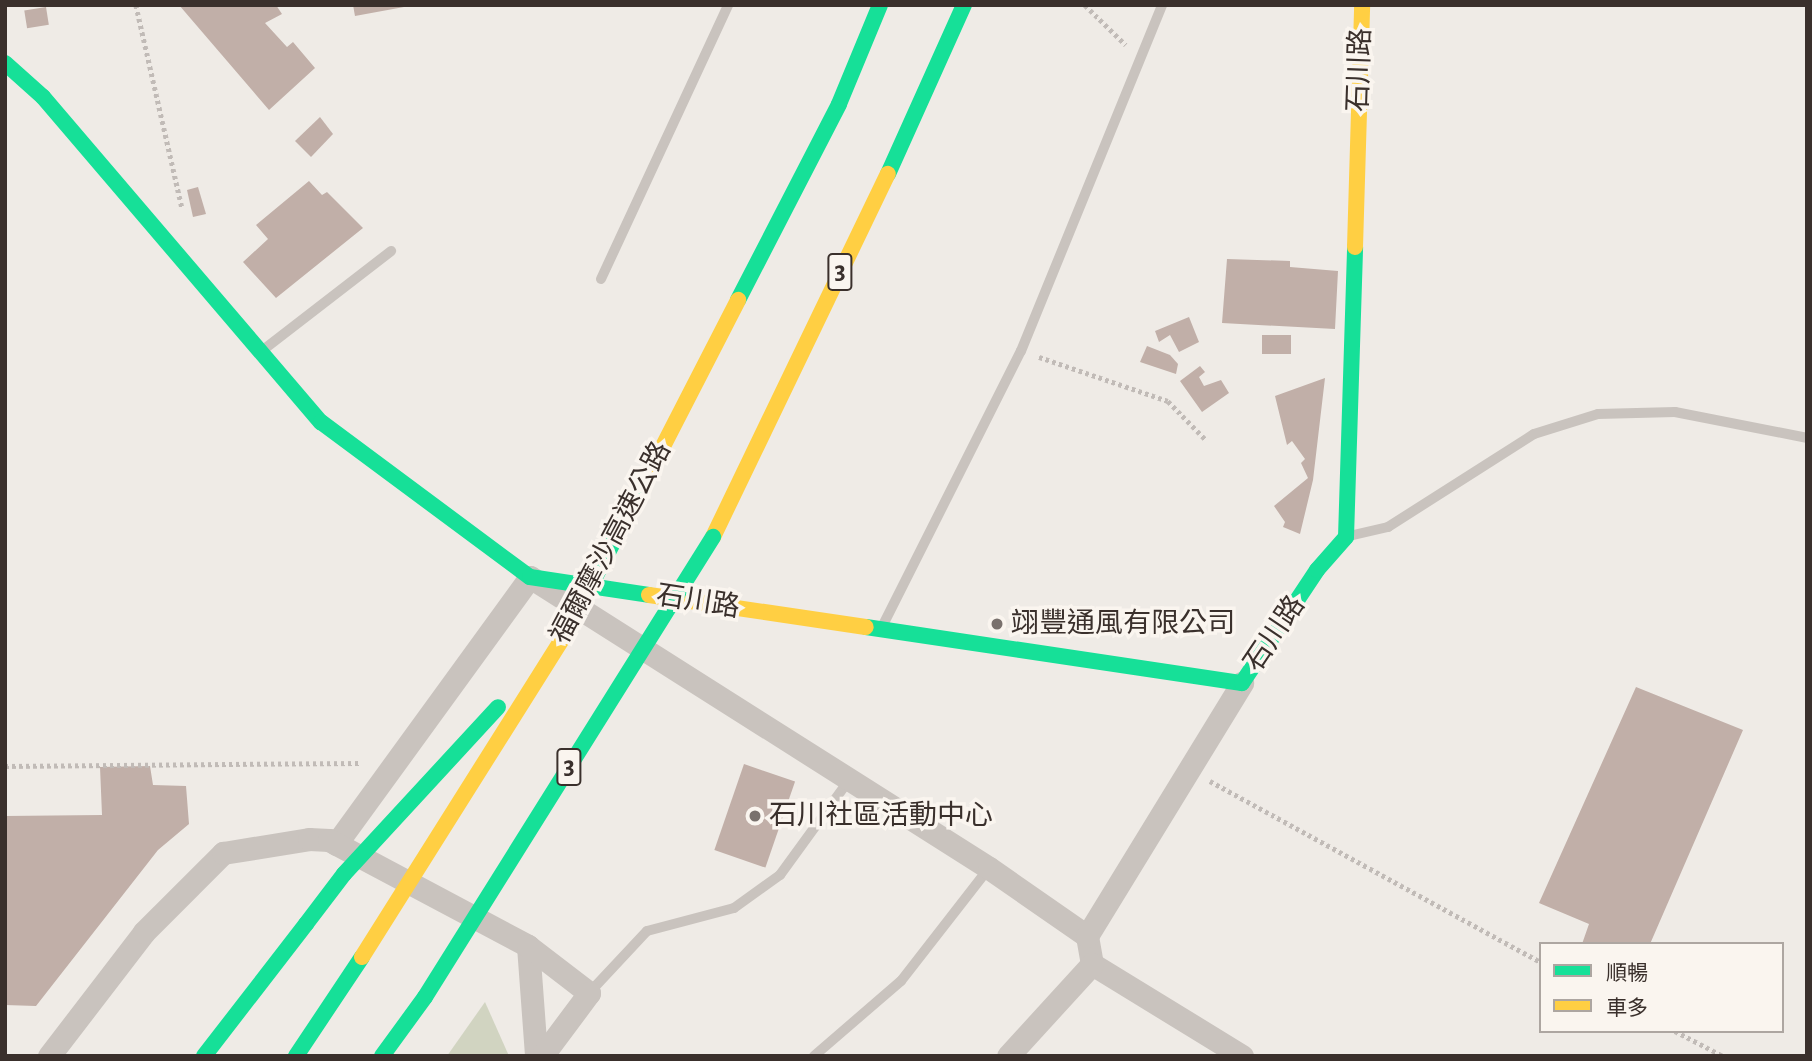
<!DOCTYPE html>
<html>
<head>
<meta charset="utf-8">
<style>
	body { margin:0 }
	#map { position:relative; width:1812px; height:1061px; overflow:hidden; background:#efebe6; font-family:"Alegreya Sans","Noto Sans TC",sans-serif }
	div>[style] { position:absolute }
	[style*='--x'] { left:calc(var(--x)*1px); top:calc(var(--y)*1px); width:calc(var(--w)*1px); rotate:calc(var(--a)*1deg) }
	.green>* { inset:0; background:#d1d4c1 }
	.building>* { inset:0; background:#c1afa8; transform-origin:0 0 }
	.path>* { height:4.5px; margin-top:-2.25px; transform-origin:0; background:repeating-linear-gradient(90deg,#c1bbb7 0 3.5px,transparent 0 7px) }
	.lane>* { height:10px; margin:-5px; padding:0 5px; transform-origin:5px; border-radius:5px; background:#c9c3be }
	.street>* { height:23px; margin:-11.5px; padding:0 11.5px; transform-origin:11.5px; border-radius:11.5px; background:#c9c3be }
	.fast>* { height:16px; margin:-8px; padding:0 8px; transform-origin:8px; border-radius:8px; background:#16e098 }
	.slow>* { height:16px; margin:-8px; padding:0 8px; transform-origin:8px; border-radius:8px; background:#ffcf43 }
	.fast-bridge>* { height:16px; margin:-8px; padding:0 8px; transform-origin:8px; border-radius:8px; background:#16e098 }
	.slow-bridge>* { height:16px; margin:-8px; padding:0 8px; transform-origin:8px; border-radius:8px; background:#ffcf43 }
	.dots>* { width:19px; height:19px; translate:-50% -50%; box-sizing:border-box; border:4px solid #faf5ef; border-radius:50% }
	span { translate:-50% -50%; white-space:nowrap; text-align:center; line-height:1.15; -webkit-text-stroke:7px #faf5ef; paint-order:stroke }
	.shield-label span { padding:2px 5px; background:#faf5ef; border:2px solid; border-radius:5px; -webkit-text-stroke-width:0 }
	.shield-label { font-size:26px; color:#3a302c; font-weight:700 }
	.street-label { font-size:28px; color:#3a302c }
	.poi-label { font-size:28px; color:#3a302c }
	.left { translate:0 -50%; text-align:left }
	.frame { position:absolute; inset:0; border:7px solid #3a302c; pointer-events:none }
	.legend { position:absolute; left:1539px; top:942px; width:245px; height:91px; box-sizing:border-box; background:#faf5ef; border:2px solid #ada6a1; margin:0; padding:9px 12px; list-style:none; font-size:21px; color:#3a302c }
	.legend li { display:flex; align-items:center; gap:14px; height:35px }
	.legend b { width:35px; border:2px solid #ada6a1 }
</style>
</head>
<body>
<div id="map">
	<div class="green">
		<i style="clip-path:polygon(485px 1002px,509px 1056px,447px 1056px)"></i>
	</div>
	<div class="building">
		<i style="clip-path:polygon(179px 5px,276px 5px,282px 14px,265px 23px,287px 47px,293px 42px,315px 68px,269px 110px)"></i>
		<i style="clip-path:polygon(353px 5px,404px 5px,404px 7px,355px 16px)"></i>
		<i style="left:46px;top:7px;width:18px;height:22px;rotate:81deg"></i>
		<i style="clip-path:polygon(320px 117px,333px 134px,311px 157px,295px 141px)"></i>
		<i style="clip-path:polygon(309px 181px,322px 195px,327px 192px,363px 228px,276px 298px,243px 262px,268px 239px,256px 225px)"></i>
		<i style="clip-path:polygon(198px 187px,206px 214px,193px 217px,187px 190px)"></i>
		<i style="clip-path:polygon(1227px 259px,1290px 261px,1290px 267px,1338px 271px,1335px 329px,1222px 323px)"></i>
		<i style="clip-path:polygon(1189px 317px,1199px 342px,1179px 352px,1170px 335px,1159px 342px,1155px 331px)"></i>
		<i style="left:1262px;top:335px;width:29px;height:19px"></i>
		<i style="clip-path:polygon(1147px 346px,1170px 355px,1178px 364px,1176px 374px,1140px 362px)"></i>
		<i style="clip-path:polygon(1200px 366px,1205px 372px,1199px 377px,1204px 386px,1221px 380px,1229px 393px,1202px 412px,1180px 381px)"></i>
		<i style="clip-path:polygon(1325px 378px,1313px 480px,1300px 534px,1283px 527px,1285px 522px,1274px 506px,1308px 478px,1301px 463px,1305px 459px,1292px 441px,1287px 445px,1275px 396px)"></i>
		<i style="clip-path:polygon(1636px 687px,1743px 730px,1650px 944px,1582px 944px,1589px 924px,1539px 903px)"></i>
		<i style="left:744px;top:764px;width:54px;height:91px;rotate:19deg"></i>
		<i style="clip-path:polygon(150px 766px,153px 785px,186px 786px,189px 824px,158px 850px,36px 1006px,5px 1005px,5px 816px,102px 815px,100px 767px)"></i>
	</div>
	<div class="path">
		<i style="--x:136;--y:5;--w:208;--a:77.2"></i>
		<i style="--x:1085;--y:5;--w:57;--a:44.3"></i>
		<i style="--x:1039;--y:357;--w:136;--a:18.8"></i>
		<i style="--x:1168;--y:401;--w:54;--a:45.7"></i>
		<i style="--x:5;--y:766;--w:357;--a:-0.5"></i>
		<i style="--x:1210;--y:781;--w:377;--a:28.7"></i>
		<i style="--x:1675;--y:1031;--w:54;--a:27.5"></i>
	</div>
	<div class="lane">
		<i style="--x:601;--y:279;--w:302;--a:-65.1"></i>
		<i style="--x:263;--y:350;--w:162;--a:-37.7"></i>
		<i style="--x:1349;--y:536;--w:40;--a:-13"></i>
		<i style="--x:1388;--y:527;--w:173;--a:-32.5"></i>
		<i style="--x:1534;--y:434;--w:67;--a:-17.4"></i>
		<i style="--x:1598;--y:414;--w:77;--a:-1.5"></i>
		<i style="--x:1675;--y:412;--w:135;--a:11.1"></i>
		<i style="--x:882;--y:627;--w:309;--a:-63.3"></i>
		<i style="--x:1021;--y:351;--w:374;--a:-67.8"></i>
		<i style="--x:589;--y:993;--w:85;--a:-46.9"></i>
		<i style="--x:647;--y:931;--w:90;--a:-14.8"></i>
		<i style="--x:734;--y:908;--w:57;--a:-35.7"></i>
		<i style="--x:780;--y:875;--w:117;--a:-54"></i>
		<i style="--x:814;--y:1056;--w:115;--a:-40.8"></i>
		<i style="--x:901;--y:981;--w:143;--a:-52.1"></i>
	</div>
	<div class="street">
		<i style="--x:336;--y:844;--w:330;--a:-54"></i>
		<i style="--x:530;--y:577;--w:543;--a:32.37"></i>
		<i style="--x:989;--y:868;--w:119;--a:34.8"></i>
		<i style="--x:1087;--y:936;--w:28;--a:80"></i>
		<i style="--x:1092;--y:964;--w:176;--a:31.5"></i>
		<i style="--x:1087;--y:936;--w:297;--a:-58.5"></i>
		<i style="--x:528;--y:946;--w:110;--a:85.8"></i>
		<i style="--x:49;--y:1056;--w:156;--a:-52.5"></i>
		<i style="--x:144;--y:932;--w:112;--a:-45"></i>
		<i style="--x:223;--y:853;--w:87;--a:-9.2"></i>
		<i style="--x:309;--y:839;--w:20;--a:3"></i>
		<i style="--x:329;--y:840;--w:225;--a:28"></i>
		<i style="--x:528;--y:946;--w:77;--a:37.6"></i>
		<i style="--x:589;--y:993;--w:79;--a:126.7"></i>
		<i style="--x:1008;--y:1056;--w:125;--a:-47.6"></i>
	</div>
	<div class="fast">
		<i style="--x:5;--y:63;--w:51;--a:41.8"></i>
		<i style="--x:43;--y:97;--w:428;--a:49.5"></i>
		<i style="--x:321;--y:422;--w:260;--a:36.6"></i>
		<i style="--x:530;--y:577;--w:120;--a:8.6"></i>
		<i style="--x:888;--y:174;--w:185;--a:-65.8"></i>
		<i style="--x:738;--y:300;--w:220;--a:-62.7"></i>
		<i style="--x:839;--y:104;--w:107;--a:-67.5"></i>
		<i style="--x:866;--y:627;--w:380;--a:8.5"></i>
		<i style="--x:1242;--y:683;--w:136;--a:-56.4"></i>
		<i style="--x:1317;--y:570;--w:44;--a:-48.7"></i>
		<i style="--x:1346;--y:537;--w:290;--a:-88.2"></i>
		<i style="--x:204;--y:1056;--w:167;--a:-52.3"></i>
		<i style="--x:296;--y:1056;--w:119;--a:-56.3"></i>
		<i style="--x:382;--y:1056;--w:73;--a:-53.9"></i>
	</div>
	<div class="slow">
		<i style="--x:1355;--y:247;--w:242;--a:-88.3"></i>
		<i style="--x:640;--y:491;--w:215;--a:-62.8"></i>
		<i style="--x:713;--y:537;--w:403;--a:-64.3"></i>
		<i style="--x:649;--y:595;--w:219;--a:8.4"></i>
	</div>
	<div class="fast-bridge">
		<i style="--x:592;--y:583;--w:104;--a:-62.4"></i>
		<i style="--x:306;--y:924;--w:63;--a:-52.8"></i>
		<i style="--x:344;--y:874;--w:227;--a:-47.3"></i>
		<i style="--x:425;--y:997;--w:543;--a:-57.95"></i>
	</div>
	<div class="slow-bridge">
		<i style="--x:362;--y:957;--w:379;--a:-57.8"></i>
		<i style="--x:564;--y:636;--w:60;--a:-62.2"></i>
	</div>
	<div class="dots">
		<i style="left:997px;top:624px;background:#79716d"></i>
		<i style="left:755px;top:816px;background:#79716d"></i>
	</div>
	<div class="shield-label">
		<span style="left:840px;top:272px">3</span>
		<span style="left:569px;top:767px">3</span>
	</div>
	<div class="street-label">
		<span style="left:1360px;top:70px;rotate:-88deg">石川路</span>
		<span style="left:611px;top:543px;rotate:-62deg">福爾摩沙高速公路</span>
		<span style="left:698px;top:602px;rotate:9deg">石川路</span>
		<span style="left:1275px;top:634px;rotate:-56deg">石川路</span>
	</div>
	<div class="poi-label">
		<span class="left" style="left:1011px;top:624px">翊豐通風有限公司</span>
		<span class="left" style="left:769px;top:816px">石川社區活動中心</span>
	</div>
	<div class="frame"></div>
	<ul class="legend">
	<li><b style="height:9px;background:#16e098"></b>順暢</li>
	<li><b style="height:9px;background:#ffcf43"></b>車多</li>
	</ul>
</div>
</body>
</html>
